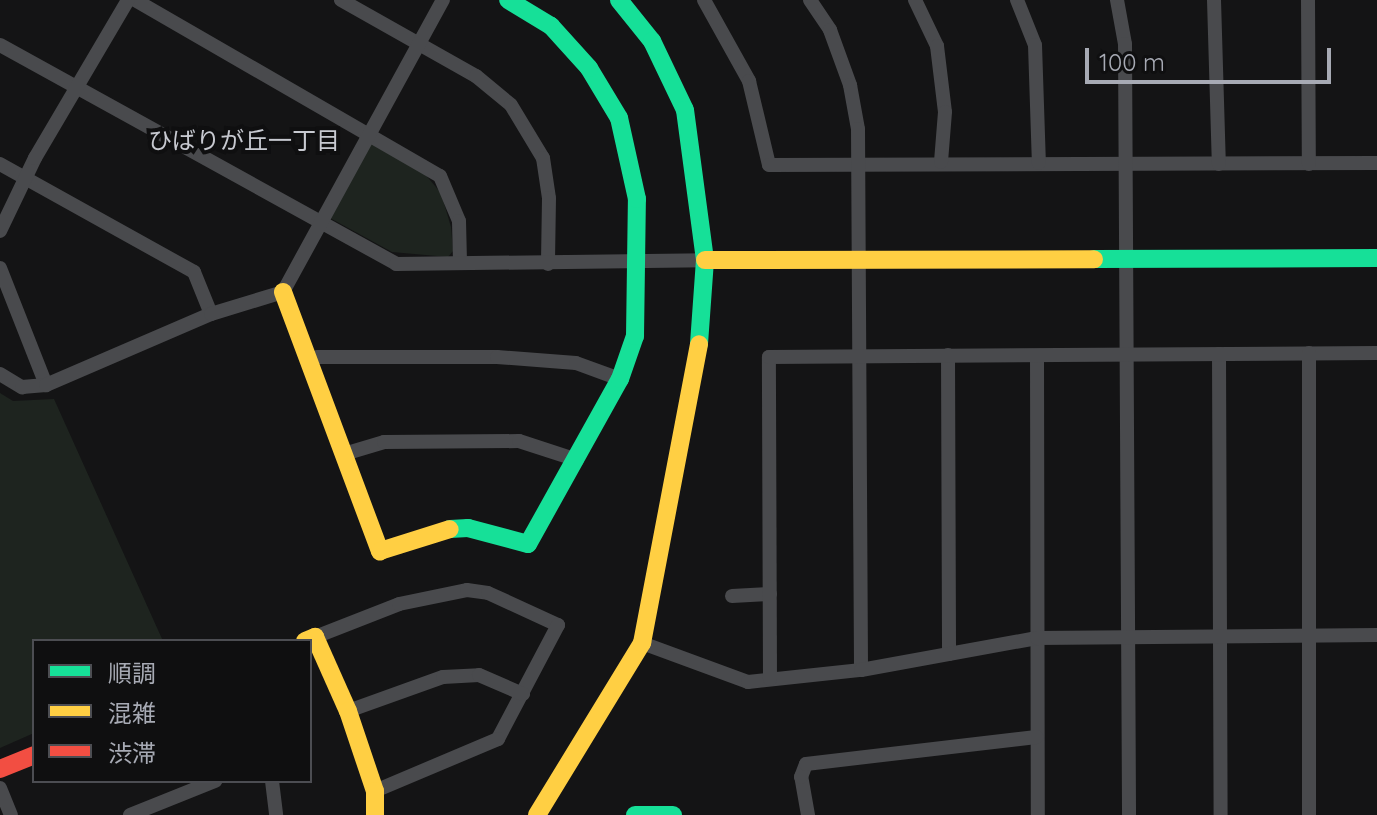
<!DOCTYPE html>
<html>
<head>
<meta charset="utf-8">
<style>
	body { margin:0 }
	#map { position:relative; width:1377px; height:815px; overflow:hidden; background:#141415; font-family:Quicksand,"Noto Sans JP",sans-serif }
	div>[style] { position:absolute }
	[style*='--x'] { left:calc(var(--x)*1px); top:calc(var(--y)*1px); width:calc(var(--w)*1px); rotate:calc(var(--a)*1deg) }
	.green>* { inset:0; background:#1e241f }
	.street>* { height:14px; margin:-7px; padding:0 7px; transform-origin:7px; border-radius:7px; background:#494a4d }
	.fast>* { height:18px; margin:-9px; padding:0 9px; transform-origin:9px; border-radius:9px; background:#16e098 }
	.slow>* { height:18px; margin:-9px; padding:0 9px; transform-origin:9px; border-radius:9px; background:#ffcf43 }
	.jam>* { height:18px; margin:-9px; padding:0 9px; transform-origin:9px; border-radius:9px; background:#f24e42 }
	span { translate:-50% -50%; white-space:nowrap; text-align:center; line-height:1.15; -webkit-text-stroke:8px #0f0f10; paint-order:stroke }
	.neighbourhood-label { font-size:24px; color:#c7c9d0 }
	.legend { position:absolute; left:32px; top:639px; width:280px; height:144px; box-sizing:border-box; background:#0f0f10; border:2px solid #4c4d52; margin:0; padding:10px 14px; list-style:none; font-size:24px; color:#a7aab4 }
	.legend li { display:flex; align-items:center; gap:16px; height:40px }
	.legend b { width:40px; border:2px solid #4c4d52 }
	.scale { position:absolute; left:1085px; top:48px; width:246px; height:36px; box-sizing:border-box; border:4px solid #a7aab4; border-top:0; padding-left:10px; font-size:24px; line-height:28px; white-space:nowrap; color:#a7aab4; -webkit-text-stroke:6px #0f0f10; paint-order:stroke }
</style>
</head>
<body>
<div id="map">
	<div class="green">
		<i style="clip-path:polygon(371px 142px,424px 173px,441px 193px,451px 227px,453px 251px,448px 257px,392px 252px,330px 218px)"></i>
		<i style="clip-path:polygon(0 393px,13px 401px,54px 399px,163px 641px,34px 641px,34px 733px,0 748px)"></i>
	</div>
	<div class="street">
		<i style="--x:135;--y:0;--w:352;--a:30"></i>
		<i style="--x:440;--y:176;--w:49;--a:67.1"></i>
		<i style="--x:459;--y:221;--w:42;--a:88.6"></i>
		<i style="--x:341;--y:0;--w:155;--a:29.4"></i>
		<i style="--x:476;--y:76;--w:45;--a:39.6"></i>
		<i style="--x:511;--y:105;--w:62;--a:58.9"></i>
		<i style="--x:543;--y:158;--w:40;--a:81.5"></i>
		<i style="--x:549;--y:198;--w:66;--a:90.9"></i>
		<i style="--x:704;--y:0;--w:93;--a:60.9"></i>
		<i style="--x:749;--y:81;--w:86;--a:76.6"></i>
		<i style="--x:769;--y:165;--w:608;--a:-0.19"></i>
		<i style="--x:810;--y:0;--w:36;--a:56"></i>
		<i style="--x:830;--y:30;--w:59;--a:70"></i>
		<i style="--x:850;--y:85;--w:45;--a:79.7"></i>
		<i style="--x:858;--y:129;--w:541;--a:89.68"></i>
		<i style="--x:915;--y:0;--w:51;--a:64.4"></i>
		<i style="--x:937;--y:46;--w:66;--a:83.1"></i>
		<i style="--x:945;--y:112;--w:50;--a:94.6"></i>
		<i style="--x:1017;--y:0;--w:48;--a:68.2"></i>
		<i style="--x:1035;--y:45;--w:118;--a:88.1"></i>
		<i style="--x:1117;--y:0;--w:45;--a:79.7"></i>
		<i style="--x:1125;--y:44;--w:771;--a:89.7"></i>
		<i style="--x:1214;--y:0;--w:164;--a:88.3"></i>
		<i style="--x:1308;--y:0;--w:164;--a:89.7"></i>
		<i style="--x:0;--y:45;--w:453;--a:28.9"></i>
		<i style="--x:396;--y:264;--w:309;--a:-0.7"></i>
		<i style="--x:0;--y:164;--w:222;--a:29.1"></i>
		<i style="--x:194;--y:272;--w:45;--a:68"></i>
		<i style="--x:0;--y:231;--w:81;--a:-64.4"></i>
		<i style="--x:35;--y:158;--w:183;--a:-59.5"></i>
		<i style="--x:0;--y:268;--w:126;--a:68.5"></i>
		<i style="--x:1219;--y:354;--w:461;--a:89.8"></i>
		<i style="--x:948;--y:355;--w:299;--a:89.8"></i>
		<i style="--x:1037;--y:356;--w:459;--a:89.9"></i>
		<i style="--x:308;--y:362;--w:11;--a:-27"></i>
		<i style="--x:318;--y:357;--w:179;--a:0"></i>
		<i style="--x:497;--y:357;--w:79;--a:4.3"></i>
		<i style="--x:576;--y:363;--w:47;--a:20"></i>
		<i style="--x:0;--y:374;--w:26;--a:31"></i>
		<i style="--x:22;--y:387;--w:24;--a:-5"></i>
		<i style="--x:46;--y:385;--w:180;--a:-23.3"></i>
		<i style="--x:211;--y:314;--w:75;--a:-17"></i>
		<i style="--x:283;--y:292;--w:333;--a:-61.3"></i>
		<i style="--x:344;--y:454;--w:42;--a:-16.7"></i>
		<i style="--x:384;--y:442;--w:135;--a:-0.4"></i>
		<i style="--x:519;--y:441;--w:61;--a:18.1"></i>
		<i style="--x:732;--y:596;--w:38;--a:-3"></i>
		<i style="--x:315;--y:637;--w:90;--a:-21.4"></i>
		<i style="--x:399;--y:604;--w:69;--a:-11.6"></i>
		<i style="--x:467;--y:590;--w:21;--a:8"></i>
		<i style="--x:488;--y:593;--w:77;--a:24.6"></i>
		<i style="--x:558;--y:625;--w:129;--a:117.8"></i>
		<i style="--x:498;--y:739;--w:134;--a:157.1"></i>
		<i style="--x:642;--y:643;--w:113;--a:20.2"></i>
		<i style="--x:748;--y:682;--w:114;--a:-6.1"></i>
		<i style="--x:861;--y:670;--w:179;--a:-10.3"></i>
		<i style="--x:1037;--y:638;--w:340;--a:-0.5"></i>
		<i style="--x:770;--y:679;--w:322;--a:-90.2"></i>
		<i style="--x:769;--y:357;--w:608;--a:-0.38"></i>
		<i style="--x:348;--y:711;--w:101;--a:-19.7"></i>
		<i style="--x:443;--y:677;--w:36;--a:-3"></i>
		<i style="--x:479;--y:675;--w:48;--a:23.4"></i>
		<i style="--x:272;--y:781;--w:34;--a:83"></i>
		<i style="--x:0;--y:788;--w:29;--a:68"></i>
		<i style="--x:130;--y:815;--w:92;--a:-21.8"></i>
		<i style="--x:808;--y:815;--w:39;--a:-100"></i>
		<i style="--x:801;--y:777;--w:14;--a:-69"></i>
		<i style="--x:806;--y:764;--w:232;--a:-6.7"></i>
		<i style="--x:1309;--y:815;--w:462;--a:-90"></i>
	</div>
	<div class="fast">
		<i style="--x:619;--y:0;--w:53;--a:51.2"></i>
		<i style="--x:652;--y:41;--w:76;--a:64.4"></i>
		<i style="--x:685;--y:110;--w:151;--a:82.4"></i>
		<i style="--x:705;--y:260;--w:84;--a:94.1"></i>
		<i style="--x:1094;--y:259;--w:283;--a:-0.2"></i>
		<i style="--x:450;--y:529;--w:18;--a:-3"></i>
		<i style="--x:468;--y:528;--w:62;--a:14.9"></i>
		<i style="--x:528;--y:544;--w:189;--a:-60.9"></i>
		<i style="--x:620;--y:379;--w:46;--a:-70.8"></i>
		<i style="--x:635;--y:336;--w:137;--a:-89.2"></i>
		<i style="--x:637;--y:199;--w:83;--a:-102.5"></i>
		<i style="--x:619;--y:118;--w:58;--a:-121"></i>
		<i style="--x:589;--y:68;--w:57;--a:-132.1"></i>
		<i style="--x:551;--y:26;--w:50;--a:-148.8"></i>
		<i style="--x:635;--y:815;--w:38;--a:0"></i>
	</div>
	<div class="slow">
		<i style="--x:705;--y:260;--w:389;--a:-0.1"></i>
		<i style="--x:283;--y:292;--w:277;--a:69.5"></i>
		<i style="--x:380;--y:551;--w:73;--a:-17.4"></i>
		<i style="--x:305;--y:641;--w:11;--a:-22"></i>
		<i style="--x:315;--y:637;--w:81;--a:66"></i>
		<i style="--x:348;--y:711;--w:84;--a:71.4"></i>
		<i style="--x:375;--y:791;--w:24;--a:90"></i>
		<i style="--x:537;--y:815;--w:202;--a:-58.6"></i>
		<i style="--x:642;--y:643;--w:304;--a:-79.2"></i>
	</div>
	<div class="jam">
		<i style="--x:0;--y:769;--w:37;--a:-22"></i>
	</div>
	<div class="neighbourhood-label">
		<span style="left:244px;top:141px">ひばりが丘一丁目</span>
	</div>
	<ul class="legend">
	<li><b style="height:10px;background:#16e098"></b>順調</li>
	<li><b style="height:10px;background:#ffcf43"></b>混雑</li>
	<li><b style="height:10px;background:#f24e42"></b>渋滞</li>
	</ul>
	<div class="scale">100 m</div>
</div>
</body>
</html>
